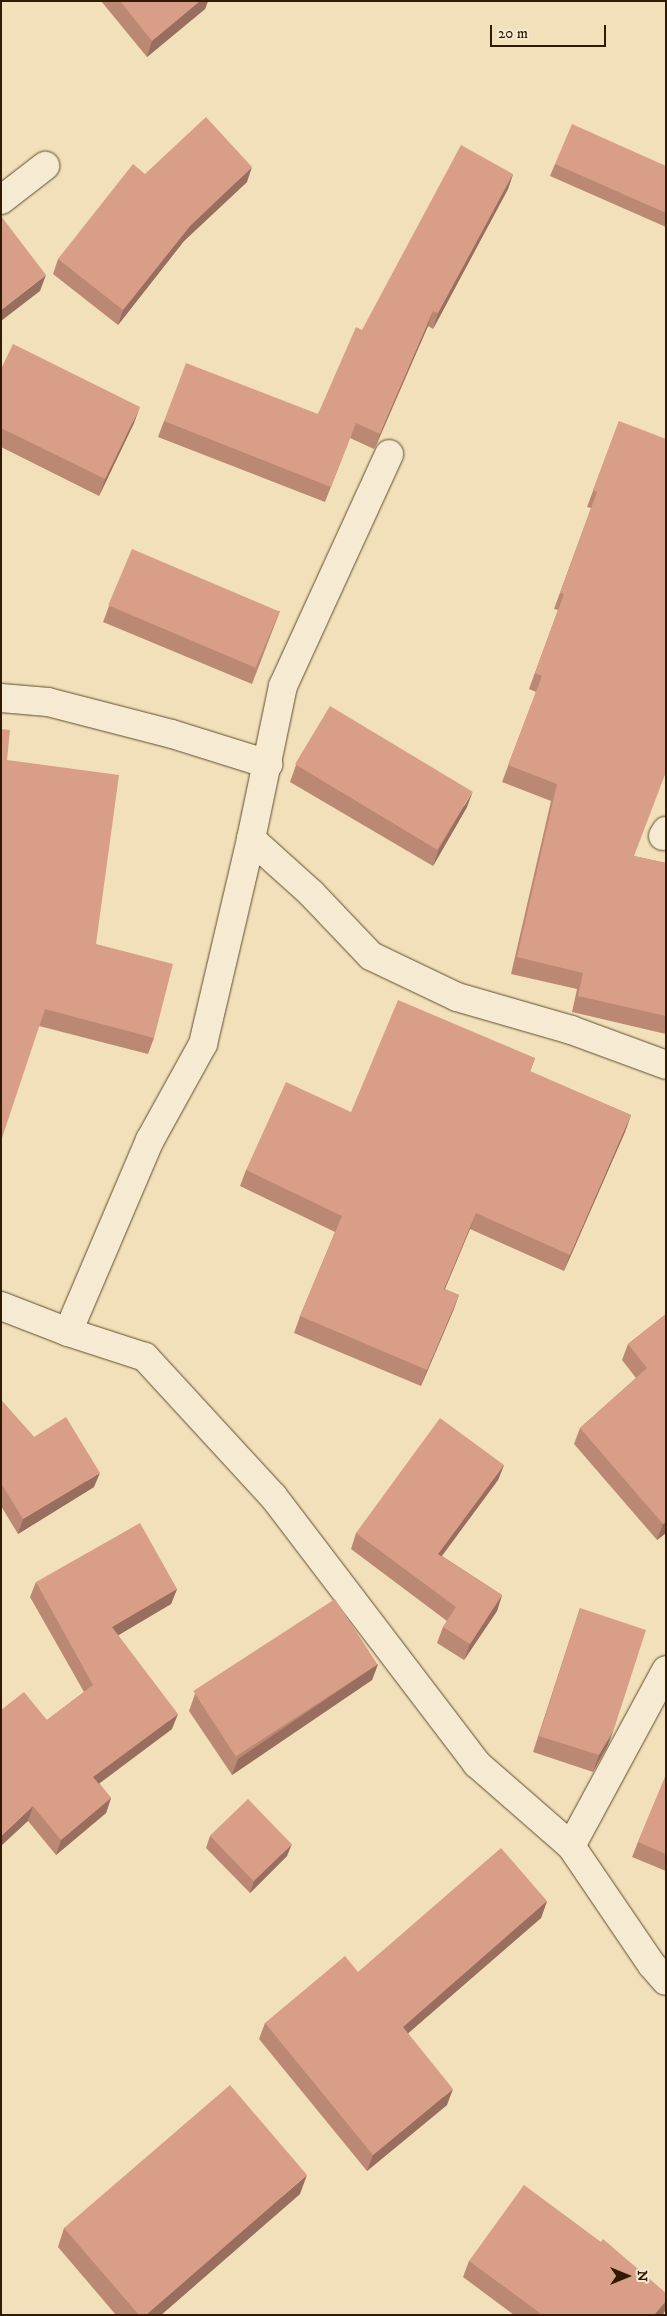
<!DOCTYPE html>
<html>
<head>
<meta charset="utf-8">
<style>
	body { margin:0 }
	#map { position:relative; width:667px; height:2316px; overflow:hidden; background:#f1e0ba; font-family:"IM FELL DW Pica",serif }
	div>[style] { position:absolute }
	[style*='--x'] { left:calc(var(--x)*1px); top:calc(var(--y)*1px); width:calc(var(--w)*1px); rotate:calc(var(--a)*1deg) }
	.roads { filter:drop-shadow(0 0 1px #614c2e) drop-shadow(0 0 1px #614c2e) }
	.street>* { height:28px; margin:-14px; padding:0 14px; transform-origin:14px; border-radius:14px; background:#f6ebd2 }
	.wall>* { inset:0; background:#bb8874 }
	.shaded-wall>* { inset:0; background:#986f5e }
	.building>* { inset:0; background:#d99e87; transform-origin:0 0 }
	span { translate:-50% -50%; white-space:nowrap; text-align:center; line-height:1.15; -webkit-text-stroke:5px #f6ebd2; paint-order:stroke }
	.frame { position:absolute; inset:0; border:2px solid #311b00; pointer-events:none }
	.north { position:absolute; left:602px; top:2251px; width:50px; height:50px; -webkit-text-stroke:4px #f6ebd2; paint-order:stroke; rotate:90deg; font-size:14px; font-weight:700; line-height:20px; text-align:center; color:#311b00 }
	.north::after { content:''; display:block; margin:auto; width:18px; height:22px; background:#311b00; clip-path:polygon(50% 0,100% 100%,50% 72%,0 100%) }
	.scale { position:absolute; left:490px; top:25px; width:116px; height:22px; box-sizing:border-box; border:2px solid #311b00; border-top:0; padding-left:6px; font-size:15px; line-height:18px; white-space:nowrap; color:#311b00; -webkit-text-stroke:4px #f6ebd2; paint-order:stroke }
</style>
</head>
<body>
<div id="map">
	<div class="roads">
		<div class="street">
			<i style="--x:1;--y:200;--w:56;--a:-37.7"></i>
			<i style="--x:1;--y:698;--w:47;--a:4.9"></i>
			<i style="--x:48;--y:702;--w:128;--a:14.5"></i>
			<i style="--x:172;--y:734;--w:101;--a:17.4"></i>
			<i style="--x:663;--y:836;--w:6;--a:-59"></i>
			<i style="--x:251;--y:839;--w:81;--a:42"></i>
			<i style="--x:311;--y:893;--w:87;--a:46.4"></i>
			<i style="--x:371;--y:956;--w:95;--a:25.5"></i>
			<i style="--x:457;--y:997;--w:119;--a:16.1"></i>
			<i style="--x:571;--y:1030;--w:101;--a:20.2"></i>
			<i style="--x:1;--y:1306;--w:72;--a:21.2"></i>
			<i style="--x:68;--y:1332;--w:81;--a:18"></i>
			<i style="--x:145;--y:1357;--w:189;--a:47.4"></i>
			<i style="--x:273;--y:1496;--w:337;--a:52.7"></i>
			<i style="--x:477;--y:1764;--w:125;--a:41.1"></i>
			<i style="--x:571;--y:1846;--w:144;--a:55.8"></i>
			<i style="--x:652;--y:1965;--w:21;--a:49"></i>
			<i style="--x:68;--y:1332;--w:209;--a:-66.9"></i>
			<i style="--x:150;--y:1140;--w:110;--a:-61.1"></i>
			<i style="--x:203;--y:1044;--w:211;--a:-76.8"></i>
			<i style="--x:251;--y:839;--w:156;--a:-78.2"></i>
			<i style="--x:283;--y:686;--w:255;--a:-65.4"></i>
			<i style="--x:571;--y:1846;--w:200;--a:-61.6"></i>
		</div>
	</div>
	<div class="wall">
		<i style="clip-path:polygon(101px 1px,208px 1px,205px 9px,147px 57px)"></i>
		<i style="clip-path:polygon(555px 164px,666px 166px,666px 227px,550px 176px)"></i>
		<i style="clip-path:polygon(145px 174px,247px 182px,184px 241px,118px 325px,53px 274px,58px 259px)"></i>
		<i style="clip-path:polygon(513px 174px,508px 189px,433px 329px,428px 326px,376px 446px,374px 449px,350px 438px,325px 502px,158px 437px,164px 421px,318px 414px,362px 330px)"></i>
		<i style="clip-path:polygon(1px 369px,134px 423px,99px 496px,1px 447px)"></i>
		<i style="clip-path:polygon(619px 421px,634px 856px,666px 863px,666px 1034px,572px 1012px,577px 989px,511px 974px,551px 801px,502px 782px,536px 692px,529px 689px,558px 610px,554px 609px,591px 508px,587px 507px)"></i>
		<i style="clip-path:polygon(109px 606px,280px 611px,252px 684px,103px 622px)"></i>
		<i style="clip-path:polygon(7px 760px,96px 944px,154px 1038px,148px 1054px,39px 1026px)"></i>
		<i style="clip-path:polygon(296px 765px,467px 807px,433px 866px,290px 782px)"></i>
		<i style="clip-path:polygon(535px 1058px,530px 1072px,631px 1115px,625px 1132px,564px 1271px,470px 1229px,445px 1289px,459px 1295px,453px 1311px,421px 1386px,294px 1333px,300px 1316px,335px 1232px,240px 1186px,246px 1170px,351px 1112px)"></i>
		<i style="clip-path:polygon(666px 1314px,666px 1533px,657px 1540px,574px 1444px,580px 1428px,636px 1378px,622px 1360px,628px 1344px)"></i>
		<i style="clip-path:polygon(1px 1400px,34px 1437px,94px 1487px,18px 1534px,1px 1506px)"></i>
		<i style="clip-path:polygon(504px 1465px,498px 1480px,442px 1556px,502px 1595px,497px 1611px,464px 1660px,437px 1643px,443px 1627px,447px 1621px,351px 1549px,356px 1533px)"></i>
		<i style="clip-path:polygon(36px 1582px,177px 1589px,171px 1604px,118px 1635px,172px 1729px,99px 1783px,111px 1798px,106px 1813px,56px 1855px,28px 1821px,47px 1720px,84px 1692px,30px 1597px)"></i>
		<i style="clip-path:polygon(580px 1608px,608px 1745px,593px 1772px,533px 1752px)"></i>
		<i style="clip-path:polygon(378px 1664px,372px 1680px,232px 1775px,189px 1711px,195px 1694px)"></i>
		<i style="clip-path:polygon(666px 1775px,666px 1871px,632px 1857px,638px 1842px)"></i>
		<i style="clip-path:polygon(210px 1836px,287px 1856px,250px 1893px,206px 1848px)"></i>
		<i style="clip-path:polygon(547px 1901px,541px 1918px,408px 2033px,447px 2105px,367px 2171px,259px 2039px,265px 2023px,358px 1972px)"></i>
		<i style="clip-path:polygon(300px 2194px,161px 2315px,116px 2315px,58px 2247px,64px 2228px)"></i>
		<i style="clip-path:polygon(469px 2261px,666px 2293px,666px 2307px,664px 2313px,662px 2315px,514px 2315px,463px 2277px)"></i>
	</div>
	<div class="shaded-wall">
		<i style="clip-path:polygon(200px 1px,208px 1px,205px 9px,147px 57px,152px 41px)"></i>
		<i style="clip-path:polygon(252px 167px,247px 182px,184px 241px,118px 325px,123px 310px,190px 226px)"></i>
		<i style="clip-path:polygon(513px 174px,508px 189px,433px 329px,438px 313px)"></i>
		<i style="clip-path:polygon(46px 275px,40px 291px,1px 321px,1px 310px)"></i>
		<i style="clip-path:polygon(433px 311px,428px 326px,374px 449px,380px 434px)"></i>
		<i style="clip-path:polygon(140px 407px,134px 423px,99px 496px,105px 479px)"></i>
		<i style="clip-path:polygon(473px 791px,467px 807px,433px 866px,439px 849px)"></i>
		<i style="clip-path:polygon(631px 1115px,625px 1132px,564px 1271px,570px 1255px)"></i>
		<i style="clip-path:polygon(476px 1213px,470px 1229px,438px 1305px,444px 1289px)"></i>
		<i style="clip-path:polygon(459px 1295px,453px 1311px,421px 1386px,427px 1370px)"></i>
		<i style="clip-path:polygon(504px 1465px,498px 1480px,432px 1569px,438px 1554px)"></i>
		<i style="clip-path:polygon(100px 1473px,94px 1487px,18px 1534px,23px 1519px)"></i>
		<i style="clip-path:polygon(666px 1522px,666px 1533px,657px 1540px,663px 1524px)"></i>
		<i style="clip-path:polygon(177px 1589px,171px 1604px,107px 1642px,112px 1627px)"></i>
		<i style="clip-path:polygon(502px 1595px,497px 1611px,464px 1660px,470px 1644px)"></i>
		<i style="clip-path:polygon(378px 1664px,372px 1680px,232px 1775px,238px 1759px)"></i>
		<i style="clip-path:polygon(178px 1714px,172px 1729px,88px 1792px,93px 1777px)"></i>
		<i style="clip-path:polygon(614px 1729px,608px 1745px,593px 1772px,599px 1755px)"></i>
		<i style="clip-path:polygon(111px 1798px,106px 1813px,56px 1855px,61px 1840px)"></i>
		<i style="clip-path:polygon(33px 1806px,28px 1821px,1px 1846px,1px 1836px)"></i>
		<i style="clip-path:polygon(292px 1844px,287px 1856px,250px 1893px,254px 1881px)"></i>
		<i style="clip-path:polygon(547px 1901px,541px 1918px,397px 2043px,403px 2027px)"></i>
		<i style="clip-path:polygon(453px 2089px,447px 2105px,367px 2171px,373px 2155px)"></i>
		<i style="clip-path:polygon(307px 2175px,300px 2194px,161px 2315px,146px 2315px)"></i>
		<i style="clip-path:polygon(666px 2301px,666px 2307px,664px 2313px,662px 2315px,654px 2315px)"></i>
	</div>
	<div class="building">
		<i style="clip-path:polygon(120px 1px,200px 1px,152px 41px)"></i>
		<i style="clip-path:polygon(206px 117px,252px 167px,190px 226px,123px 310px,58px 259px,133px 164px,145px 174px)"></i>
		<i style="clip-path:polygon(572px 124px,666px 166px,666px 213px,555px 164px)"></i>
		<i style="clip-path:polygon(461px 145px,513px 174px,438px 313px,433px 311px,381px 431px,380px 434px,356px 423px,331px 487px,164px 421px,186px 363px,318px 414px,356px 327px,362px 330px)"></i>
		<i style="clip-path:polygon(1px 216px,46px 275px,1px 310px)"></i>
		<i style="clip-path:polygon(13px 344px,140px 407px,105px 479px,1px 428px,1px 369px)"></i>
		<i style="clip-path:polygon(619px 421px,666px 439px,666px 772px,634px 856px,666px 863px,666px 1016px,578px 996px,583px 973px,517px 957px,557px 784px,508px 765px,542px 676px,535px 673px,564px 594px,560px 593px,597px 492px,593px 490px)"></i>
		<i style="left:132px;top:549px;width:160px;height:61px;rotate:23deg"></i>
		<i style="left:330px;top:706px;width:166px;height:68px;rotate:31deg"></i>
		<i style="clip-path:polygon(1px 729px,10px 730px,7px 760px,119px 775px,96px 944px,173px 964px,154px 1038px,45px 1009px,1px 1141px)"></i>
		<i style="clip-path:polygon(398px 1000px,535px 1058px,530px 1071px,631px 1115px,570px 1255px,476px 1213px,444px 1289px,459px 1295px,427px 1370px,300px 1316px,342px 1216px,246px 1170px,286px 1082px,351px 1112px)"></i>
		<i style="clip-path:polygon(666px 1314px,666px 1522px,663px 1524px,580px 1428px,647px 1368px,628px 1344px)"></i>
		<i style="clip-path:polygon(1px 1400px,34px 1437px,66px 1417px,100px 1473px,23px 1519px,1px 1483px)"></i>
		<i style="clip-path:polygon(440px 1418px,504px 1465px,438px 1554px,502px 1595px,470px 1644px,443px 1627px,456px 1607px,356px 1533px)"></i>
		<i style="clip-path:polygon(140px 1523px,177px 1589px,112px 1627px,178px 1714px,93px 1777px,111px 1798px,61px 1840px,33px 1806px,1px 1836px,1px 1710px,24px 1692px,47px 1720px,93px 1685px,36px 1582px)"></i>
		<i style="left:335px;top:1599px;width:78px;height:169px;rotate:57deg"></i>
		<i style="clip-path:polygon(580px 1608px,646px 1630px,614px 1729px,599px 1755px,539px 1736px)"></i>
		<i style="clip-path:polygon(666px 1775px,666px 1854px,638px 1842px)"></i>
		<i style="left:248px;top:1799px;width:63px;height:53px;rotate:46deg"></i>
		<i style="clip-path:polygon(501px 1848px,547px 1901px,403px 2027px,453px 2089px,373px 2155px,265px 2023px,345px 1956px,358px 1972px)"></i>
		<i style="clip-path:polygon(230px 2085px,307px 2175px,146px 2315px,139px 2315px,64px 2228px)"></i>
		<i style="clip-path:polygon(524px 2185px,601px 2242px,603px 2239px,666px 2293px,666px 2301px,654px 2315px,538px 2315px,540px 2313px,469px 2261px)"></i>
	</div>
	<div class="frame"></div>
	<div class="north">N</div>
	<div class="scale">20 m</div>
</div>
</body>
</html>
